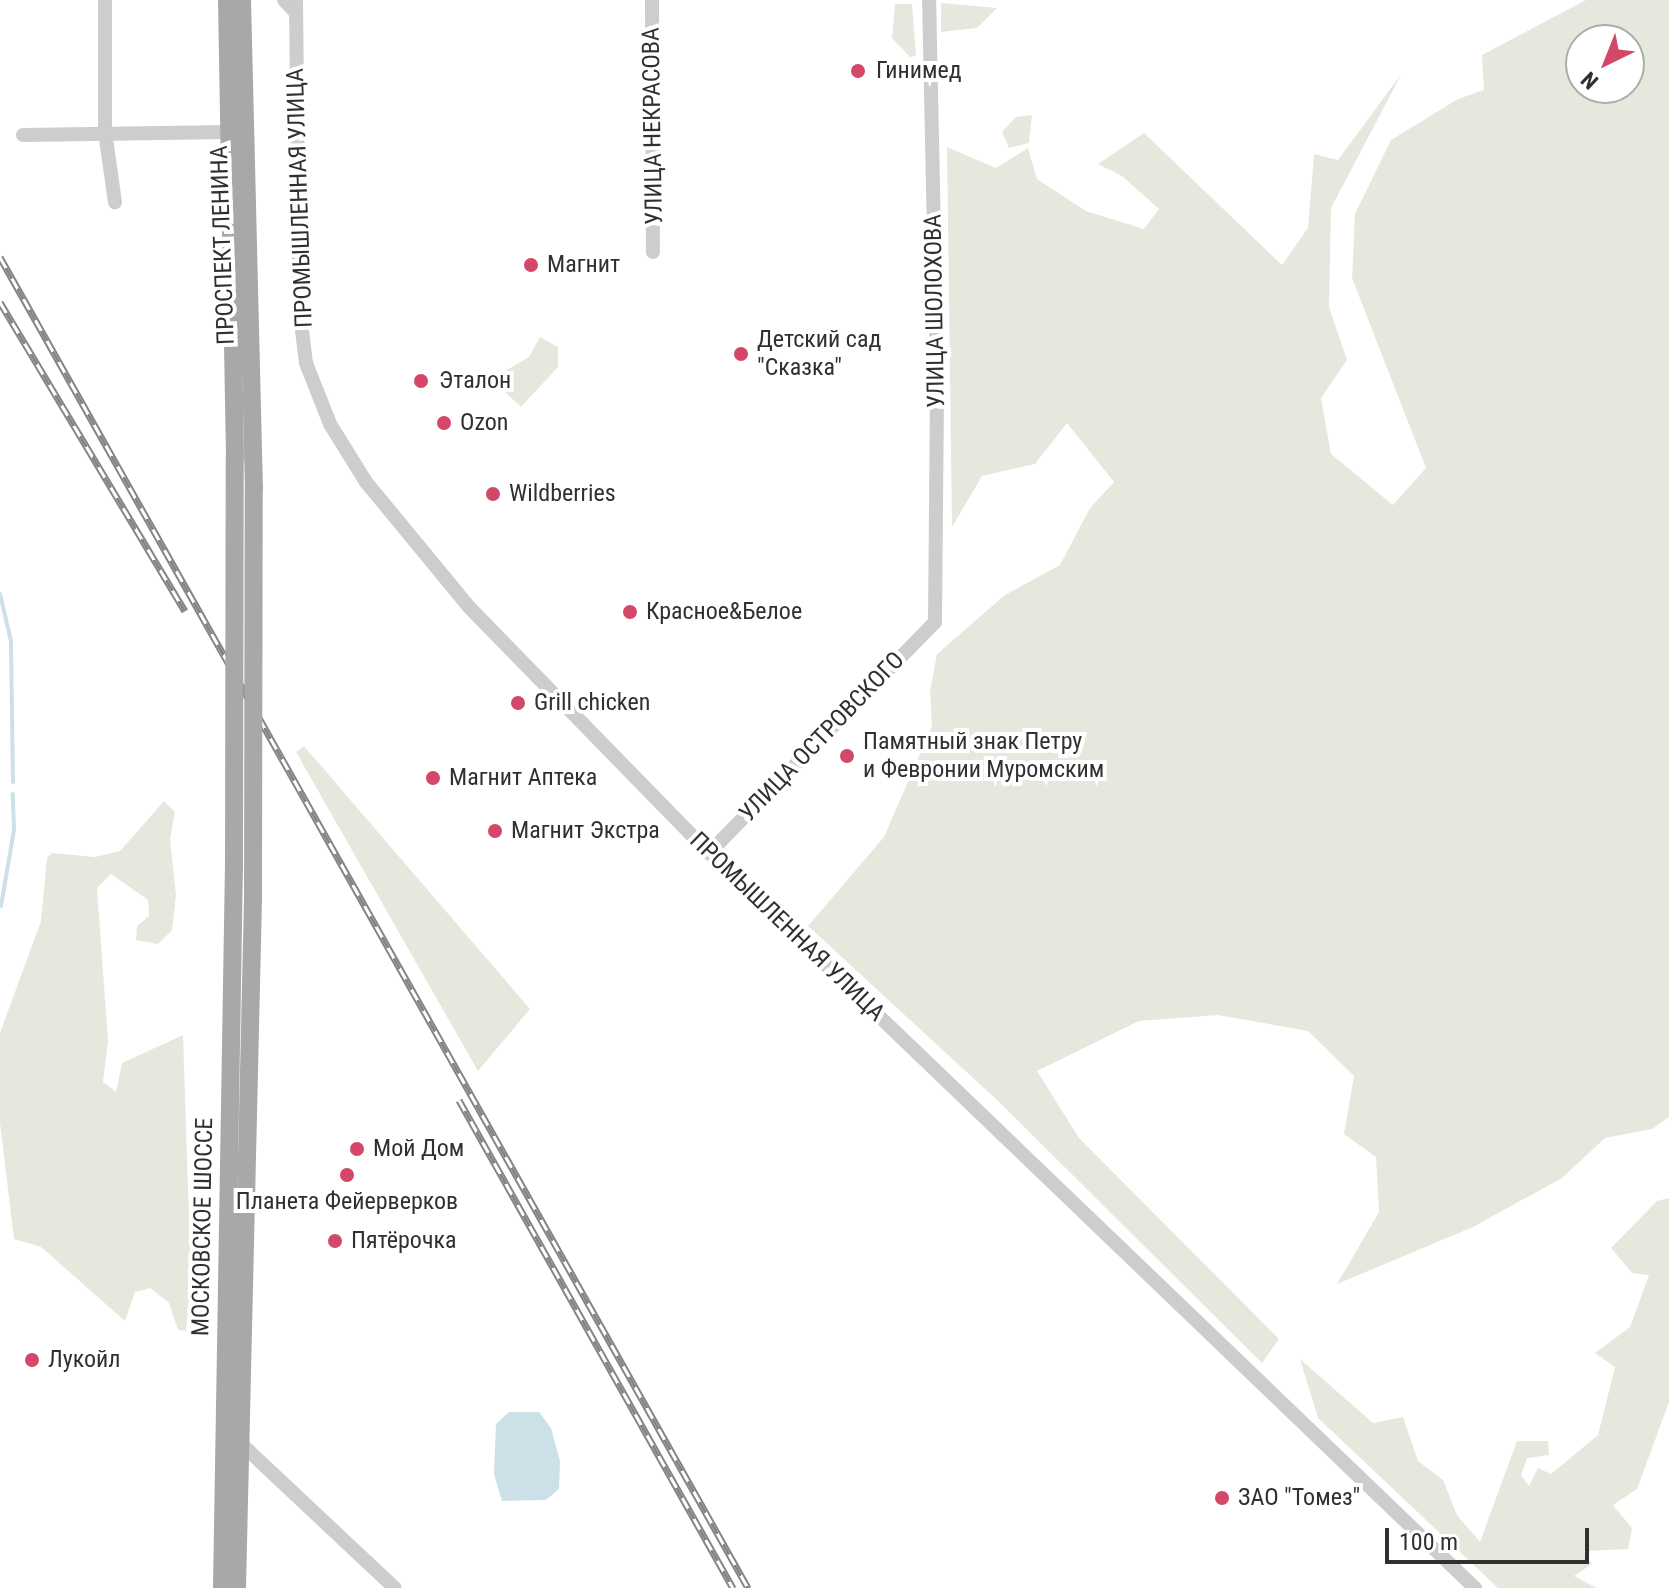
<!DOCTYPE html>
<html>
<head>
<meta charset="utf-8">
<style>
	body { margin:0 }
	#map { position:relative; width:1669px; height:1588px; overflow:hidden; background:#fff; font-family:"Roboto Condensed",sans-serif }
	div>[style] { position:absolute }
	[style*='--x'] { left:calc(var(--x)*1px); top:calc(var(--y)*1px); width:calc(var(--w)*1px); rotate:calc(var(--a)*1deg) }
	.green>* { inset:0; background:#e5e9dd }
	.water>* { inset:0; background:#cce1e7 }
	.stream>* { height:4px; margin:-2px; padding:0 2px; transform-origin:2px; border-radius:2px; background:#cce1e7 }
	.minor>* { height:14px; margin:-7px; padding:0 7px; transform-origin:7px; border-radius:7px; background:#cdcdcd }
	.major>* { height:18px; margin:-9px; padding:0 9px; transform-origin:9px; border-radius:9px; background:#a8a8a8 }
	.rail>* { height:7px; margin-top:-3.5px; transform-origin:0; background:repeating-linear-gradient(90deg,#fff 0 12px,#858585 0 24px); box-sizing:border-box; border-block:2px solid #858585 }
	.major-bridge>* { height:18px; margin:-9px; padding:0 9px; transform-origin:9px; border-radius:9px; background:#a8a8a8 }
	.dots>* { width:22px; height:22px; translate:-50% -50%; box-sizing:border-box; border:4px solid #fff; border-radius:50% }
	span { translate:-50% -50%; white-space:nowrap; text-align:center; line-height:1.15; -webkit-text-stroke:8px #fff; paint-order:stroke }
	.poi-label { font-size:24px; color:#303030 }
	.left { translate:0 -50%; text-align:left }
	.street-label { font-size:24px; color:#303030 }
	.north { position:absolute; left:1565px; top:24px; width:80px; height:80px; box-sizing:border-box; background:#fff; border:2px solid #acacac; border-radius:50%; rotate:223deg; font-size:22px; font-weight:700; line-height:32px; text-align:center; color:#303030 }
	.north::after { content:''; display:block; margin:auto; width:28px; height:36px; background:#d34768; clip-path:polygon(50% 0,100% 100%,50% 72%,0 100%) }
	.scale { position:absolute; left:1385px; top:1528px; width:204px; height:36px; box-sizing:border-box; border:4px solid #303030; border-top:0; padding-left:10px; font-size:24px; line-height:28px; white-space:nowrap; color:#303030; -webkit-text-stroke:6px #fff; paint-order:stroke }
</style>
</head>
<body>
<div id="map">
	<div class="green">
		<i style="clip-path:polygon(evenodd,1586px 0,1669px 0,1669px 1117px,1652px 1129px,1605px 1138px,1562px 1178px,1473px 1227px,1337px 1284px,1379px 1212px,1376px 1157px,1344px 1134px,1354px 1076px,1308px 1031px,1218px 1015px,1139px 1021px,1037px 1071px,1079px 1138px,1279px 1339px,1262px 1363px,997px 1100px,808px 926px,884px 837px,932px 726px,930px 692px,937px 654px,1005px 595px,1060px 565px,1090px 508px,1114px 482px,1067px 423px,1035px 464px,982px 476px,952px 527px,947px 147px,996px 168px,1028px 148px,1037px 179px,1086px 211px,1144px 229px,1159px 209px,1122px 176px,1098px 164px,1144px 133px,1282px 265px,1308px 228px,1314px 154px,1338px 160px,1402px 73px,1331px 208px,1329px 307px,1347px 360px,1321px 398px,1331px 454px,1393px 505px,1426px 468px,1352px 278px,1355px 214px,1391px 140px,1458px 99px,1484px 90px,1482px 55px,1586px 0,1581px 40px,1629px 40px,1629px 88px,1581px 88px,1581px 40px)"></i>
		<i style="clip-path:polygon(941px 3px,997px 8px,977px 28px,941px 32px)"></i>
		<i style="clip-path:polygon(895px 4px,912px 4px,916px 56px,910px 57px,892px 38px)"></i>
		<i style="clip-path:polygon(1032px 115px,1029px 143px,1009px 148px,1002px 132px,1016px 117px)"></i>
		<i style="clip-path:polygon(540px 337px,558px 347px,558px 367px,521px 407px,491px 379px,529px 357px)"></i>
		<i style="clip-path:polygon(304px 746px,530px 1009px,478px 1071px,296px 752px)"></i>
		<i style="clip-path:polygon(164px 801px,175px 812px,170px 839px,176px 895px,172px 930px,158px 944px,136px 940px,137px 926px,149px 916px,148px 900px,111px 874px,97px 888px,108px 1041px,103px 1082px,116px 1092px,122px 1063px,183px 1035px,191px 1280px,186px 1331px,178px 1330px,169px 1303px,150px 1288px,135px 1292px,125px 1321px,41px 1247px,14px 1239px,0 1123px,0 1033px,41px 921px,47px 858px,52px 853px,95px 857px,120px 851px)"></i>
		<i style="clip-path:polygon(1669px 1198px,1669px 1402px,1637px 1489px,1613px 1505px,1632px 1528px,1628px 1549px,1583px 1551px,1592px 1564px,1574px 1576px,1597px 1588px,1498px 1588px,1318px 1418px,1300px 1359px,1373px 1423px,1403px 1417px,1418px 1461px,1443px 1480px,1457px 1515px,1480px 1542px,1517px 1441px,1548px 1441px,1549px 1455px,1527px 1458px,1521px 1475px,1529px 1486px,1538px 1468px,1551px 1474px,1598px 1435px,1615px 1367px,1595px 1353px,1630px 1327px,1649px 1275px,1632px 1273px,1611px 1248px,1657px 1201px)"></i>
	</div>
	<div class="water">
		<i style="clip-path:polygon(509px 1412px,539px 1412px,551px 1428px,560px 1461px,559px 1489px,546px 1500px,502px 1501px,494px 1474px,496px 1424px)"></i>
	</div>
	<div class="stream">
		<i style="--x:0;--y:594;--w:48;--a:76.8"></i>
		<i style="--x:11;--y:641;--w:141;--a:89.2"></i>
		<i style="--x:1;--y:906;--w:77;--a:-80.3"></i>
		<i style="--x:14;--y:830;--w:36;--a:-92"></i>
	</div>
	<div class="minor">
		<i style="--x:105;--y:0;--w:132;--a:90"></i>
		<i style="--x:105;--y:132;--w:71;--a:81.9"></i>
		<i style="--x:284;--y:0;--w:16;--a:47"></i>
		<i style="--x:296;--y:0;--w:306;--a:89.4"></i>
		<i style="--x:299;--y:306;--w:57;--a:83"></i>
		<i style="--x:306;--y:363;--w:66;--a:68.5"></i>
		<i style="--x:330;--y:424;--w:68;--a:58.2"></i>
		<i style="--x:366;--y:482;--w:162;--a:50.5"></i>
		<i style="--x:469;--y:607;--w:344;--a:45.7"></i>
		<i style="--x:709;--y:853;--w:1062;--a:43.82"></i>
		<i style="--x:652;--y:0;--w:252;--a:89.8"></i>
		<i style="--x:23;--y:135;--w:207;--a:-0.8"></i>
		<i style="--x:709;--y:853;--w:323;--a:-45.6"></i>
		<i style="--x:935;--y:622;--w:245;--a:-89.5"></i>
		<i style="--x:937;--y:377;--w:377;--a:-91.2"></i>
		<i style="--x:235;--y:1438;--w:219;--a:43.2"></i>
	</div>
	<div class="major">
		<i style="--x:227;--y:0;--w:458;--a:89"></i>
		<i style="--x:242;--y:0;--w:489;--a:88.6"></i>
		<i style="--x:222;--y:1588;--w:721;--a:-89.05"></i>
		<i style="--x:237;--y:1588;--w:690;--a:-88.67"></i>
	</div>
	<div class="rail">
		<i style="--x:0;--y:257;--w:1527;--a:60.66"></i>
		<i style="--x:0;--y:302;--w:360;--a:59.1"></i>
		<i style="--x:459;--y:1100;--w:560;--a:60.69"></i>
	</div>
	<div class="major-bridge">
		<i style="--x:234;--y:867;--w:409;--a:-89.9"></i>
		<i style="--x:253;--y:898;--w:409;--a:-89.9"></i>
	</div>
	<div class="dots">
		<i style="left:858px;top:71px;background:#d34768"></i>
		<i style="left:531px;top:265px;background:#d34768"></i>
		<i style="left:741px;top:354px;background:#d34768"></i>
		<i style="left:421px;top:381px;background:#d34768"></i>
		<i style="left:444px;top:423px;background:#d34768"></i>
		<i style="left:493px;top:494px;background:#d34768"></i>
		<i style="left:630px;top:612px;background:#d34768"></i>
		<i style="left:518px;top:703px;background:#d34768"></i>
		<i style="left:847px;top:756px;background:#d34768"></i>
		<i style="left:433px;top:778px;background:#d34768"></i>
		<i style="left:495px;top:831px;background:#d34768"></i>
		<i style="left:357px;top:1149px;background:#d34768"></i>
		<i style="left:347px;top:1175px;background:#d34768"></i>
		<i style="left:335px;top:1241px;background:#d34768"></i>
		<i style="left:32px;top:1360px;background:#d34768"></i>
		<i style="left:1222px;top:1498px;background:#d34768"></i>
	</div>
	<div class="poi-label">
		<span class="left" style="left:876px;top:71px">Гинимед</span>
		<span class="left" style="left:547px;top:265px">Магнит</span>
		<span class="left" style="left:757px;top:354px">Детский сад<br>"Сказка"</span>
		<span class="left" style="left:439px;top:381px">Эталон</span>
		<span class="left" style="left:460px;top:423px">Ozon</span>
		<span class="left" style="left:509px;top:494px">Wildberries</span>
		<span class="left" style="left:646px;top:612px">Красное&amp;Белое</span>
		<span class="left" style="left:534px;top:703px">Grill chicken</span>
		<span class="left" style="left:863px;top:756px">Памятный знак Петру<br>и Февронии Муромским</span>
		<span class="left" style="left:449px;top:778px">Магнит Аптека</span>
		<span class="left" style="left:511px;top:831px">Магнит Экстра</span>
		<span class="left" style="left:373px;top:1149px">Мой Дом</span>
		<span style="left:347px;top:1202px">Планета Фейерверков</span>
		<span class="left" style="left:351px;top:1241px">Пятёрочка</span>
		<span class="left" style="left:48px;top:1360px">Лукойл</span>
		<span class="left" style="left:1238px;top:1498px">ЗАО "Томез"</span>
	</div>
	<div class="street-label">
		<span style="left:653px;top:126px;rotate:-91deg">УЛИЦА НЕКРАСОВА</span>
		<span style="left:300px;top:198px;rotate:-92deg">ПРОМЫШЛЕННАЯ УЛИЦА</span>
		<span style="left:223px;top:245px;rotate:-92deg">ПРОСПЕКТ ЛЕНИНА</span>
		<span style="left:935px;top:311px;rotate:-91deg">УЛИЦА ШОЛОХОВА</span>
		<span style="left:822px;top:737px;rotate:-46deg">УЛИЦА ОСТРОВСКОГО</span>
		<span style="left:787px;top:927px;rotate:44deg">ПРОМЫШЛЕННАЯ УЛИЦА</span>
		<span style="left:203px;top:1227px;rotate:-89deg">МОСКОВСКОЕ ШОССЕ</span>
	</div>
	<div class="north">N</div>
	<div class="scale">100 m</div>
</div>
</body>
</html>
